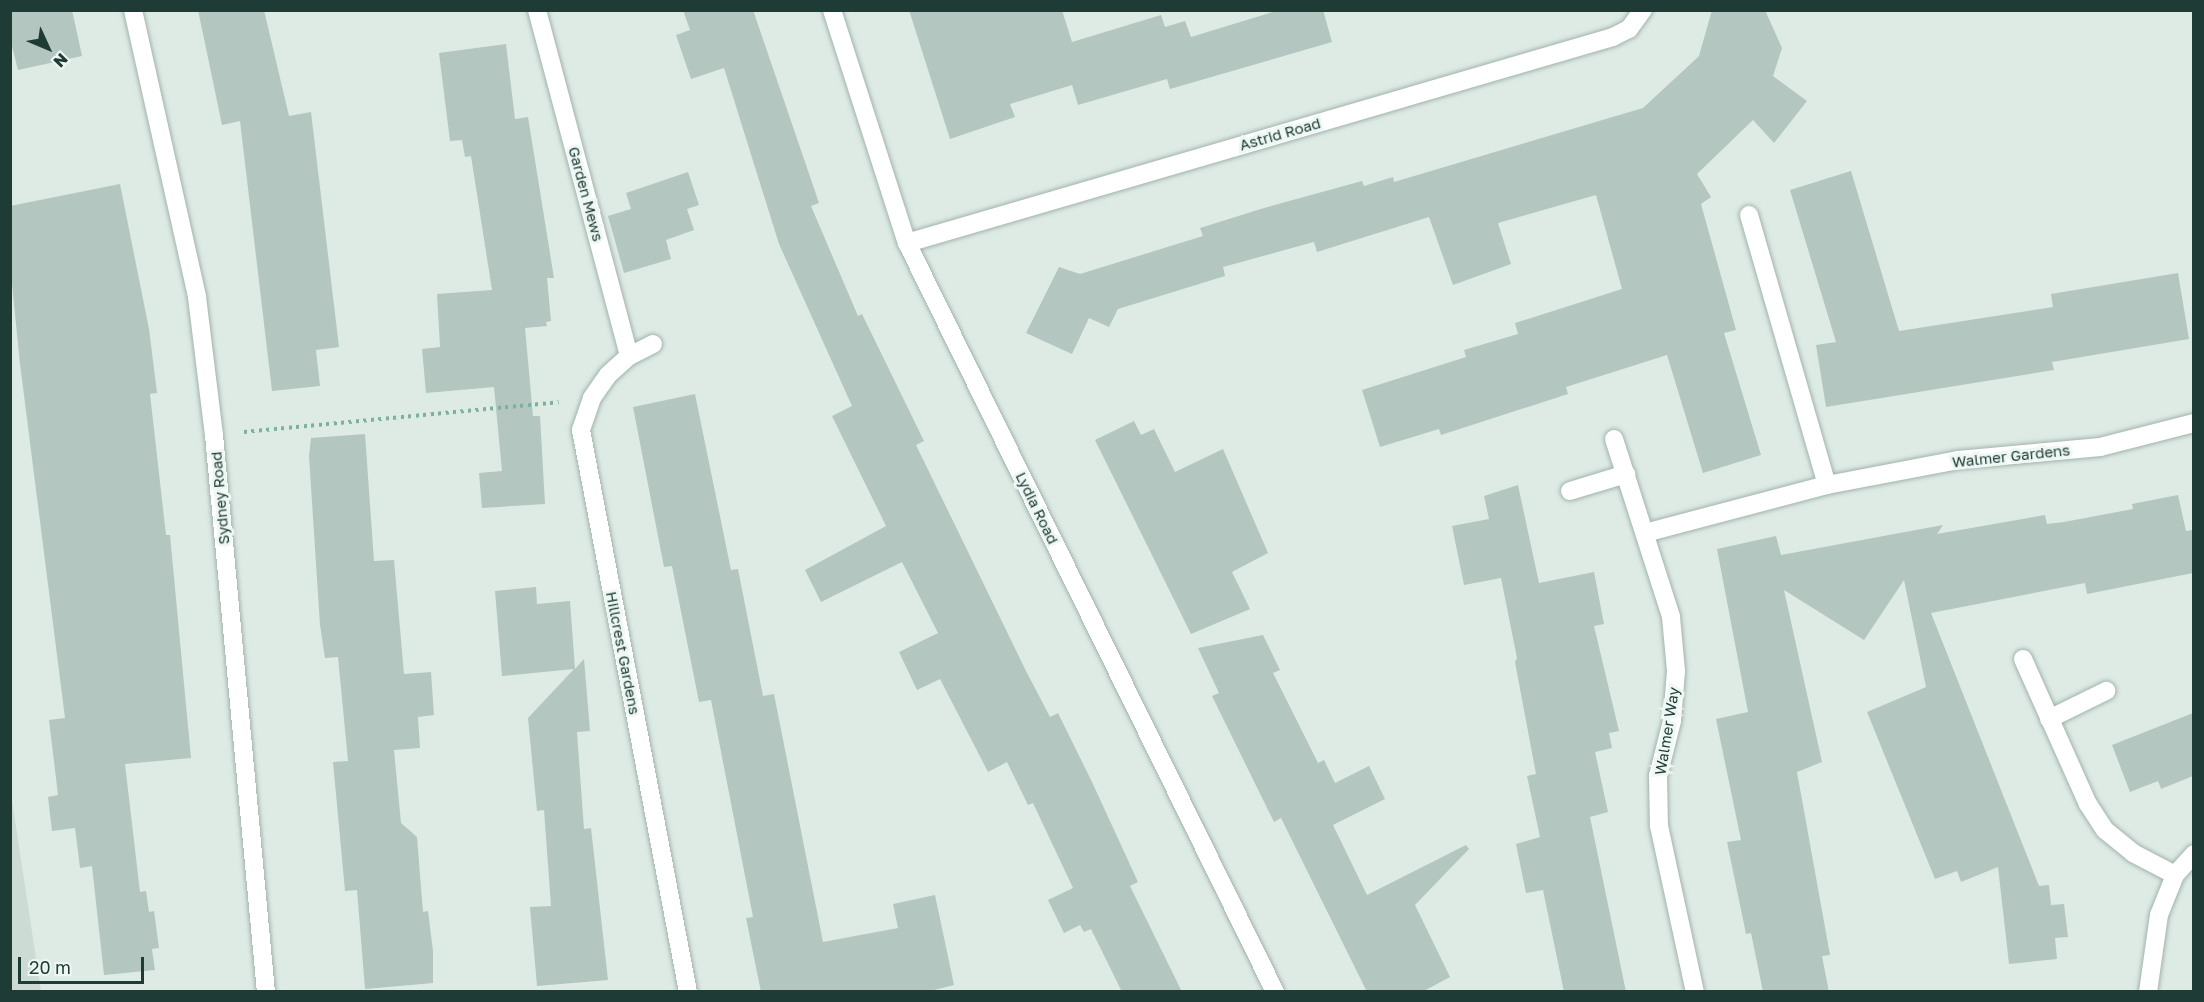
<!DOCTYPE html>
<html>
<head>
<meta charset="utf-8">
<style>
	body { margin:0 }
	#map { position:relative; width:2204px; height:1002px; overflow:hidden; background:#deebe5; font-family:"Golos Text",sans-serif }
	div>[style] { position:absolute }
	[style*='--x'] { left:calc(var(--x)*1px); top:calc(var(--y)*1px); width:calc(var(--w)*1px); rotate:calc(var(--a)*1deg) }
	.built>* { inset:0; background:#ccdbd4 }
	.building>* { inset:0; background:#b3c6bf }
	.path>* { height:4px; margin-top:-2px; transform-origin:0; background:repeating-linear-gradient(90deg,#7bb1a3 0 3px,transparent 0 7.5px) }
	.roads { filter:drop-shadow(0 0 2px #a1b3ad) drop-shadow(0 0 2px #a1b3ad) }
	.minor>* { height:18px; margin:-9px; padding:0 9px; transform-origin:9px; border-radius:9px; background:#fff }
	span { translate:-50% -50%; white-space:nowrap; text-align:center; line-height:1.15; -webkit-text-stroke:6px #eef7f3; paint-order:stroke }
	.street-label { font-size:15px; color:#1e3b35 }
	.frame { position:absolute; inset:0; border:12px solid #1e3b35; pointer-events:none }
	.north { position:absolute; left:18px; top:18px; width:60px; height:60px; -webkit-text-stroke:4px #eef7f3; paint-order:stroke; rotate:134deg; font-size:16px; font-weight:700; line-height:24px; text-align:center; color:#1e3b35 }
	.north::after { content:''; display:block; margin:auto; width:21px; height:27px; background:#1e3b35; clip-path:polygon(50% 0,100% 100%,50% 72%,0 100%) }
	.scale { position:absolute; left:18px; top:957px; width:126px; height:27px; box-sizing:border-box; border:3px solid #1e3b35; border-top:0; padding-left:8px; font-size:18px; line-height:21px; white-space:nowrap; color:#1e3b35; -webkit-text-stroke:4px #eef7f3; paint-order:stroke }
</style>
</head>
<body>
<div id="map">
	<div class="built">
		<i style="clip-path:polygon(10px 794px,11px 794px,41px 991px,11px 991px)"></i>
	</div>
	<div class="building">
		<i style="clip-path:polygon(10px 10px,72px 10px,82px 56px,18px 70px,10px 38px)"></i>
		<i style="clip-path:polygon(198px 10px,264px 10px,289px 116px,311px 112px,339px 347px,316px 350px,320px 386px,272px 391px,240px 121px,222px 125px)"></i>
		<i style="clip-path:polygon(683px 10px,753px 10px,819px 203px,811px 206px,858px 316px,862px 314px,924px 441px,916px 445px,1026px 671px,1050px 717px,1058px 713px,1092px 782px,1138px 882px,1130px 886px,1182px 992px,1122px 992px,1091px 929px,1084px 932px,1080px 925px,1064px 933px,1048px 900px,1073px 888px,1033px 803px,1028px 805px,1007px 762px,988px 772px,940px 679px,917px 690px,899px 652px,938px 633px,902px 562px,821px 602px,805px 570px,886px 526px,832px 416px,852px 406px,779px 244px,724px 68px,691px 79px,676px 35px,690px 30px)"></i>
		<i style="clip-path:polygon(909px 10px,1062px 10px,1072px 42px,1161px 15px,1165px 27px,1185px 21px,1191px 37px,1279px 10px,1323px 10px,1332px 42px,1170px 89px,1167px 79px,1078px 105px,1072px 85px,1010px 104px,1015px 117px,950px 139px)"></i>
		<i style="clip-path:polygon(1712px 10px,1765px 10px,1782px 48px,1773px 76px,1807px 101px,1774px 143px,1753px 120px,1697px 174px,1711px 197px,1701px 204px,1736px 330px,1724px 333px,1761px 455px,1703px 473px,1667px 355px,1566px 387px,1568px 394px,1441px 435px,1439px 429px,1380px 447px,1362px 390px,1466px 357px,1464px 350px,1518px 334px,1515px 323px,1622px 289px,1596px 195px,1498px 223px,1511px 264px,1453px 285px,1429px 217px,1317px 252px,1314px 242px,1223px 267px,1225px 276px,1118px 309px,1109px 327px,1089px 318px,1072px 354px,1026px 333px,1059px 267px,1080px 274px,1203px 236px,1200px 228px,1264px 208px,1362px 181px,1364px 186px,1393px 177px,1394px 182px,1643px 108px,1699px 56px)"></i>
		<i style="clip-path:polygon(506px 44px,515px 119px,528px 117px,554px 278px,547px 278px,551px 321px,546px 322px,547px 326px,525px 328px,533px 416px,540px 416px,545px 504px,482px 508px,479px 473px,502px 471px,494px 387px,426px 393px,422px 349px,440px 347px,437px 294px,492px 290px,471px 156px,465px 157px,462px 140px,450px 141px,439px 53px)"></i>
		<i style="clip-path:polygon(1851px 171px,1899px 331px,2053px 307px,2051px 294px,2178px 273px,2189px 339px,2052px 362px,2054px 370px,1826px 407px,1816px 345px,1836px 342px,1790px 190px)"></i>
		<i style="clip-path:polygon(688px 172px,699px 205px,687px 209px,694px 230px,666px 240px,671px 259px,624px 273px,608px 216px,631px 209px,626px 193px)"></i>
		<i style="clip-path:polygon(120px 184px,149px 329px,157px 393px,150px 394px,166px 535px,170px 535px,191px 758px,125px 764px,140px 892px,146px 891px,149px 912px,154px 911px,159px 948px,152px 949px,155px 970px,104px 975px,92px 866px,80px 868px,75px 828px,52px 831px,48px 797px,58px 795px,49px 720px,65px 718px,20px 364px,10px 264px,10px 206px)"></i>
		<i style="clip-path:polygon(695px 394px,731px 570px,738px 569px,763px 696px,774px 694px,823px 942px,898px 928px,893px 904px,935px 895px,954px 985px,926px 992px,761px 992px,746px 918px,753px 917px,711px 700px,699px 702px,672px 566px,664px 567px,633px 407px)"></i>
		<i style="clip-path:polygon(1134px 421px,1141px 435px,1154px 429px,1175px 472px,1223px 449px,1268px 553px,1232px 572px,1250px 609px,1191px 634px,1095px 440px)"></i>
		<i style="clip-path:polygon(365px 434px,374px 561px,394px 560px,404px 674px,431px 672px,434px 715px,418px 717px,420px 748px,394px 750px,401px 823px,417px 837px,423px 912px,428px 911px,433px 951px,433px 983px,365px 989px,357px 890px,345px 891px,333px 762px,348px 761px,338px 657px,325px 658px,320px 625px,309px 456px,311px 438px)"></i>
		<i style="clip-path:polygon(1518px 485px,1539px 583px,1594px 572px,1604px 624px,1594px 626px,1619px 731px,1609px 733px,1612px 748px,1595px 752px,1608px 812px,1590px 817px,1626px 992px,1564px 992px,1543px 890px,1526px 893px,1516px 844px,1540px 837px,1527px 776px,1536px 774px,1515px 662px,1517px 658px,1501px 578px,1464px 585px,1452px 526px,1489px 519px,1484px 496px)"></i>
		<i style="clip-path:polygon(2178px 495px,2186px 531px,2193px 530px,2193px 573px,2087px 594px,2085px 583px,1931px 613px,2039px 886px,2049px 885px,2051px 905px,2064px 904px,2068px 937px,2055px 938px,2057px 959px,2009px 964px,1998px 867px,1961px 882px,1957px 871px,1935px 879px,1867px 712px,1926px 687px,1904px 580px,1864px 640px,1784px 590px,1822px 762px,1797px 772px,1830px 955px,1822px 956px,1829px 992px,1763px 992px,1751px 933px,1746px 934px,1727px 842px,1741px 840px,1716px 719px,1748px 712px,1717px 549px,1776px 536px,1781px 555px,1943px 525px,1937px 534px,2045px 515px,2047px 524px,2064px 522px,2133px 509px,2132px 504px)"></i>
		<i style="clip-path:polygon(536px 587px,537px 604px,570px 601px,575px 669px,584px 659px,590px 731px,577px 732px,584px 829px,591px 828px,608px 980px,537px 986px,530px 907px,551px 906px,544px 810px,537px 811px,528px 718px,574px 669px,502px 676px,495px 591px)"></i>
		<i style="clip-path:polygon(1263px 635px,1280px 670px,1273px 673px,1318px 763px,1324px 760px,1335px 783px,1369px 766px,1385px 799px,1333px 825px,1367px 895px,1466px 845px,1469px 849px,1415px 905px,1450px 977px,1422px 992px,1367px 992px,1281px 818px,1274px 822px,1212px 696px,1219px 693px,1198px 648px)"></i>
		<i style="clip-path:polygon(2193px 713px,2193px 776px,2161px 789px,2158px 781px,2130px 792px,2112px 745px)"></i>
	</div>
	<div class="path">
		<i style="--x:244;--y:432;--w:316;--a:-5.4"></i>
	</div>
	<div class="roads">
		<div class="minor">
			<i style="--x:133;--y:10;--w:294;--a:77.4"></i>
			<i style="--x:197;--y:297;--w:139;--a:83"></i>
			<i style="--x:214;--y:435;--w:559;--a:84.67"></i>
			<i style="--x:537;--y:10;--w:358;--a:75.1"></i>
			<i style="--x:832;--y:10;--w:245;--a:72.2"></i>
			<i style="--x:907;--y:243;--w:835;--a:63.83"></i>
			<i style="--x:1749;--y:215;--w:281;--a:73.9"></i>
			<i style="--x:907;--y:243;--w:735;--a:-16.27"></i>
			<i style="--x:1613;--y:37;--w:18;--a:-27"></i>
			<i style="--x:1629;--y:29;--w:24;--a:-54"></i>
			<i style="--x:653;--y:344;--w:27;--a:153"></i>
			<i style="--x:629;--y:356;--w:28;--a:138"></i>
			<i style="--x:608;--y:375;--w:28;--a:125"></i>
			<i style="--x:592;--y:398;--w:34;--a:109"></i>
			<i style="--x:581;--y:430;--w:572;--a:79.22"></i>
			<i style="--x:1614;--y:439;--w:187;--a:72.2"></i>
			<i style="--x:1671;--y:617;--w:54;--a:84.7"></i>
			<i style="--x:1676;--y:671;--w:50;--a:94.6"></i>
			<i style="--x:1672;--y:721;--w:57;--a:104.3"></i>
			<i style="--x:1658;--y:776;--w:50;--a:88.9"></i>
			<i style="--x:1659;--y:826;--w:170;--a:77.8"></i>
			<i style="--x:1570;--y:491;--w:59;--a:-16.9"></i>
			<i style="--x:1645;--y:533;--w:188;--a:-14.8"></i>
			<i style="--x:1827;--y:485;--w:133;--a:-10.8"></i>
			<i style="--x:1958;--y:460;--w:143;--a:-5.2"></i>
			<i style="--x:2100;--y:447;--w:97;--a:-14.3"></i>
			<i style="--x:2023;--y:659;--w:159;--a:65.9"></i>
			<i style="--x:2088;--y:804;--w:31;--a:57"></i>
			<i style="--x:2105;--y:830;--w:36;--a:39"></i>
			<i style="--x:2133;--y:853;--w:47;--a:27.6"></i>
			<i style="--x:2049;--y:719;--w:64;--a:-26.2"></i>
			<i style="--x:2148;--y:992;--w:78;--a:-81.9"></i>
			<i style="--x:2159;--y:915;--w:43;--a:-68.2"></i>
			<i style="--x:2175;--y:875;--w:28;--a:-48"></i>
		</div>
	</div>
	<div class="street-label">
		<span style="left:1280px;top:134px;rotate:-16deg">Astrid Road</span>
		<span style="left:586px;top:194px;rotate:75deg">Garden Mews</span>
		<span style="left:2011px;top:456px;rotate:-6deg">Walmer Gardens</span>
		<span style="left:220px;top:498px;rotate:-95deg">Sydney Road</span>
		<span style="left:1037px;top:508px;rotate:64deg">Lydia Road</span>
		<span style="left:623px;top:653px;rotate:79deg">Hillcrest Gardens</span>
		<span style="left:1667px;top:731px;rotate:-81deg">Walmer Way</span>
	</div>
	<div class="frame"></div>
	<div class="north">N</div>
	<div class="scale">20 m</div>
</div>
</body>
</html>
